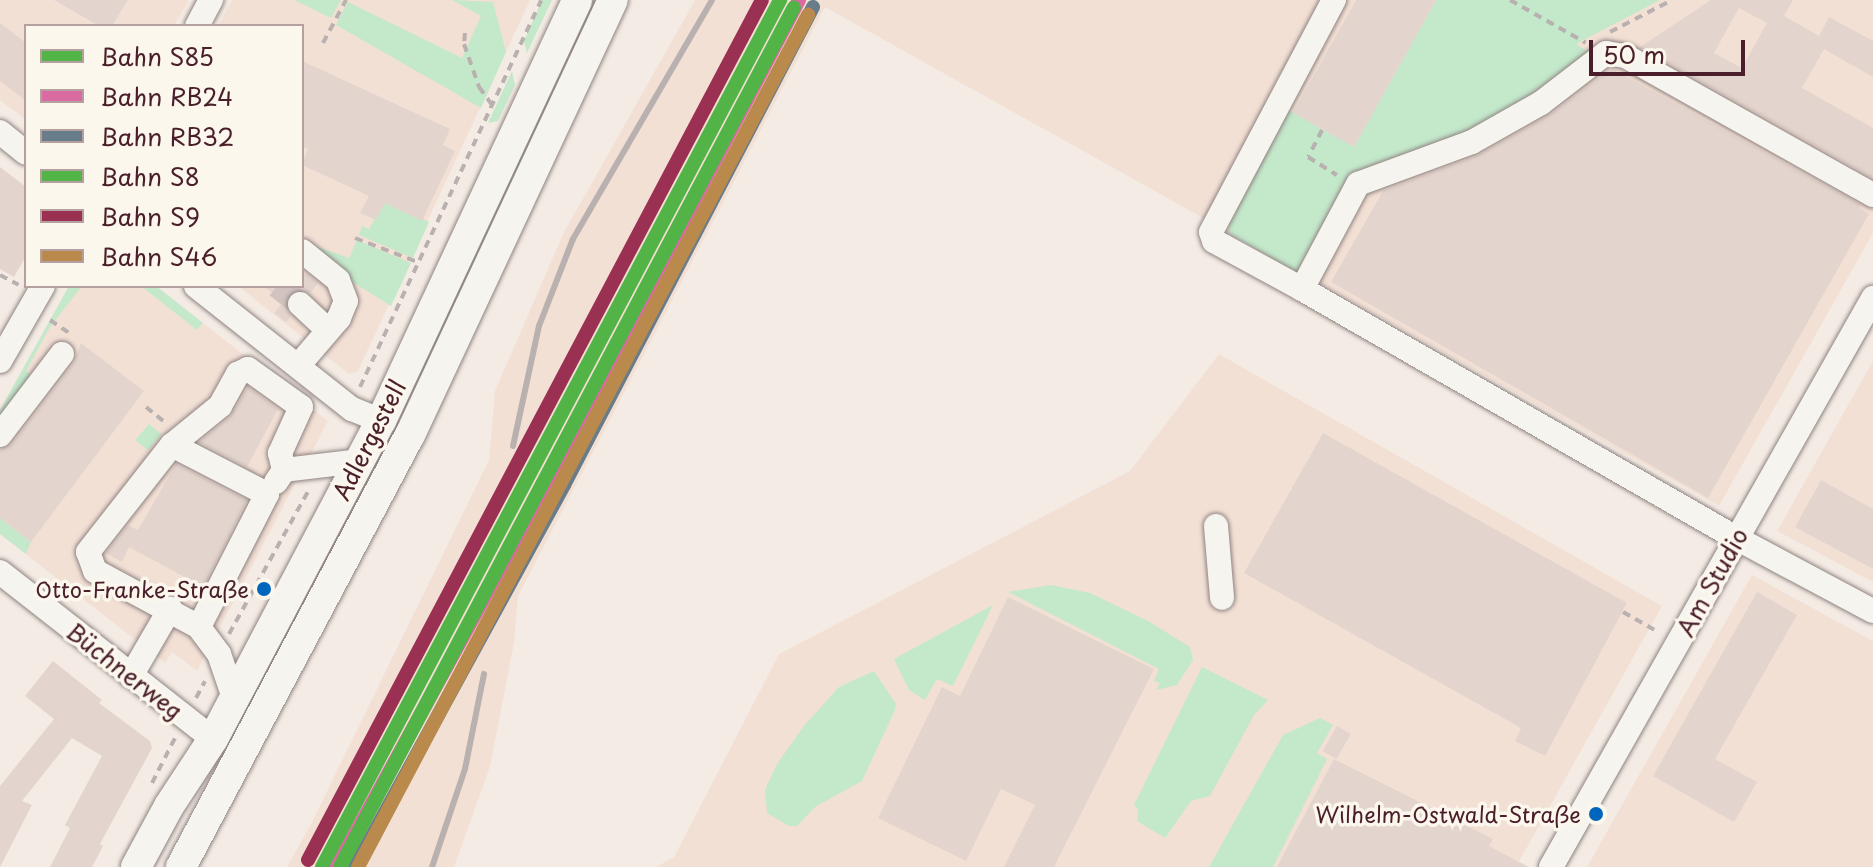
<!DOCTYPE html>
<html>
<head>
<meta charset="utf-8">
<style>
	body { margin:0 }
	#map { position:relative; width:1873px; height:867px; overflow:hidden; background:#f4ece4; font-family:"Playpen Sans",sans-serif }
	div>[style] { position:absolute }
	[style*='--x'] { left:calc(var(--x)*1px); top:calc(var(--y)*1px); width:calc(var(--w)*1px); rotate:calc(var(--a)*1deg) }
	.built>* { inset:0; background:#f3e0d5 }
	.green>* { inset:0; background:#c3e8ca; transform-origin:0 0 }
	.building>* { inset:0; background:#e3d4ce; transform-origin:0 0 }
	.minor-tunnel>* { height:24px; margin-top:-12px; transform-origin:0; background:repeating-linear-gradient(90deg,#d2c3bf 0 24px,transparent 0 36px) }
	.path>* { height:4px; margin-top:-2px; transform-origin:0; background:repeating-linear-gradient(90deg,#b8b1af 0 8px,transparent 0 14px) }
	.roads { filter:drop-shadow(0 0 2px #8f8382) drop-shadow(0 0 2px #8f8382) }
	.minor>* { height:24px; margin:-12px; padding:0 12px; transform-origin:12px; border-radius:12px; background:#f6f4ef }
	.major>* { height:30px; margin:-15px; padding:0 15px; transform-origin:15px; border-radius:15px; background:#f6f4ef }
	.rail>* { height:6px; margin:-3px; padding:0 3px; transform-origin:3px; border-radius:3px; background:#b8b1af }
	.rail-1>* { height:14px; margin:-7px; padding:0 7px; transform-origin:7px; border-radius:7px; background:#52b447 }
	.rail-2>* { height:14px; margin:-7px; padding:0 7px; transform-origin:7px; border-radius:7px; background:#da6ba2 }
	.rail-3>* { height:14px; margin:-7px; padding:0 7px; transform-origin:7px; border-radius:7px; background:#697c8a }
	.rail-4>* { height:14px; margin:-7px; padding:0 7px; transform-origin:7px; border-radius:7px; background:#52b447 }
	.rail-5>* { height:14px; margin:-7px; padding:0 7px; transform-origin:7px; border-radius:7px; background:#9a3052 }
	.rail-6>* { height:14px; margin:-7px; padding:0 7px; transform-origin:7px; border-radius:7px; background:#ba8a4d }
	.dots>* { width:22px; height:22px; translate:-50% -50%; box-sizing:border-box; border:4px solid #fbf7ec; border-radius:50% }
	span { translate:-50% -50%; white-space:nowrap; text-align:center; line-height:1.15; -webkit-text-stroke:7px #fbf7ec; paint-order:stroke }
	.bus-label { font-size:22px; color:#4a1f2b }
	.right { translate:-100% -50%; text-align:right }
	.street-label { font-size:24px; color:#4a1f2b }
	.legend { position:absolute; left:24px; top:24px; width:280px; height:264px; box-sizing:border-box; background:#fbf7ec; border:2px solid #b4a19f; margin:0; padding:10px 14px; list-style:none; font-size:24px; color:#4a1f2b }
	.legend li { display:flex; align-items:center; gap:16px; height:40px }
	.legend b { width:40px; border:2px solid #b4a19f }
	.scale { position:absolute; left:1589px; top:40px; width:156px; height:36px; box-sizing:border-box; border:4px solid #4a1f2b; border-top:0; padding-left:10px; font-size:24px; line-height:28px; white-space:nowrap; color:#4a1f2b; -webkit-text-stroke:6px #fbf7ec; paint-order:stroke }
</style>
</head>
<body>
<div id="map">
	<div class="built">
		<i style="clip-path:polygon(0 0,189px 0,174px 26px,26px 26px,26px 120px,0 100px)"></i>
		<i style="clip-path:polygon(232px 0,530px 0,358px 371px,349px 374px,238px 286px,302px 286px,302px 26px,218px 26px)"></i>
		<i style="clip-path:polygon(695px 0,1873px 0,1873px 233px,1719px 506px,825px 7px,518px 596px,514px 643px,490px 767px,454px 867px,287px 867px,311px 824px,489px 460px,495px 391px,563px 234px)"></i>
		<i style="clip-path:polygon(69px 286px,156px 286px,328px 421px,197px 671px,172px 652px,165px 663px,0 534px,0 410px)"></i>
		<i style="clip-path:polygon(1219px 354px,1662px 606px,1516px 867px,656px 867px,674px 857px,779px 654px,1130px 471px)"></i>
		<i style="clip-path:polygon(1873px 361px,1873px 582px,1777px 531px)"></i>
		<i style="clip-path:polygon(1752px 575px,1873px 641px,1873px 867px,1587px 867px)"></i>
	</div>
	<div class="green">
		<i style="clip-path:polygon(294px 0,341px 0,331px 18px)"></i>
		<i style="clip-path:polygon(452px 0,493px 2px,506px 52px,481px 108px,336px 25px,348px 2px,462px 58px,481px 16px)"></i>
		<i style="clip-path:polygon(542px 0,552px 0,527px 53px,524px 41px)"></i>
		<i style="clip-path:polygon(589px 0,599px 0,418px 389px,411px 386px)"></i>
		<i style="clip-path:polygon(1436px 0,1660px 0,1576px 44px,1592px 54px,1541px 103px,1358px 184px,1307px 279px,1228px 233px,1230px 221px,1287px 109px,1354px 147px)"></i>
		<i style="clip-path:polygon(512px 71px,515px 85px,498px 121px,488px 123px)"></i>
		<i style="clip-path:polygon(385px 203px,429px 222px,413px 258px,359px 235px,362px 226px,369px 229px)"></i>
		<i style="clip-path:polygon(357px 240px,411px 263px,391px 306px,343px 276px,302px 241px,349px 258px)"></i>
		<i style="clip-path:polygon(69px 286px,82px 286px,50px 327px,26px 371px,36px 378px,0 423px,0 410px)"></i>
		<i style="clip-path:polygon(141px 286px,156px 286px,203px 323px,197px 330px)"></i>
		<i style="left:149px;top:424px;width:16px;height:21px;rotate:40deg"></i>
		<i style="left:378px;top:449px;width:9px;height:472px;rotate:32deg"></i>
		<i style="clip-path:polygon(0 518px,31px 542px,26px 554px,0 534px)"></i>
		<i style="clip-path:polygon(1051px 585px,1090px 593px,1148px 621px,1190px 647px,1193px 660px,1177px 685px,1156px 690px,1160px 683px,1154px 681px,1159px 669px,1008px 592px)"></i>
		<i style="clip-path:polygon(993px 605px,953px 686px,937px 679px,925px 700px,909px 690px,894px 659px)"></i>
		<i style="clip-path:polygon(1202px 667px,1268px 700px,1254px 715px,1210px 796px,1191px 801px,1165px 838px,1137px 821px,1138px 810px,1134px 805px)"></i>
		<i style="clip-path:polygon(874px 671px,896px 704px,895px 710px,862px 781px,815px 807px,797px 826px,789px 826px,767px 813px,765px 790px,777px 764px,804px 726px,839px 687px)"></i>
		<i style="clip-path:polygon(1320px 718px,1333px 725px,1317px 753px,1327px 759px,1273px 867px,1209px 867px,1283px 735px)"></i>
	</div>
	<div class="building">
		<i style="clip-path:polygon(54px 0,128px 0,112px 26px,99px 26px)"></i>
		<i style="clip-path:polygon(1356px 0,1436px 0,1354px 147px,1293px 113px)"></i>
		<i style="clip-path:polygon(evenodd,1711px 0,1793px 0,1784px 16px,1819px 36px,1829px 17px,1873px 41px,1873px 77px,1824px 49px,1802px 88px,1873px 128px,1873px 178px,1640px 47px,1711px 0,1739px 8px,1767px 23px,1742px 68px,1714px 53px,1739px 8px)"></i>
		<i style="clip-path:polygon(0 23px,26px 43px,26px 101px,0 81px)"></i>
		<i style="clip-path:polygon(302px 61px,450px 129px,443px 145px,455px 151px,422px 221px,385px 203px,376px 220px,360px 213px,369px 196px,302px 165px,308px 149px,302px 146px)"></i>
		<i style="clip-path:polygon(1612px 69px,1861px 205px,1859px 208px,1869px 214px,1708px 498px,1331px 282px,1383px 191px,1479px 155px,1548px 116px)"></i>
		<i style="clip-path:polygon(0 167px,26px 187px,26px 256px,14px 277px,0 269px)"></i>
		<i style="clip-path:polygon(305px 273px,318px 283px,310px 293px,296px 290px,289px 294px,286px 308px,291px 316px,286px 322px,274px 313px,283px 302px,263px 286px,302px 286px)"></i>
		<i style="clip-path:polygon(81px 343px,144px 391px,31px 542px,0 518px,0 450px,12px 444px,74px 363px)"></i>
		<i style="clip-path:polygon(248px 387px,278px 409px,247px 467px,199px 442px,230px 417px)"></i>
		<i style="clip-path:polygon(1323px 433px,1627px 603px,1545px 756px,1515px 741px,1521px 728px,1244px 573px)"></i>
		<i style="clip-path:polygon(176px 464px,247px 500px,203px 587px,129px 547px,122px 562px,106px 553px,128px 525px,138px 530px)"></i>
		<i style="clip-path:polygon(1821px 480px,1873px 509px,1873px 569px,1795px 527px)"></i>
		<i style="clip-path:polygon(1757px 592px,1797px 615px,1715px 759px,1757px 782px,1734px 822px,1653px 776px)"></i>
		<i style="clip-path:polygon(1008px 597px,1154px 669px,1054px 867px,1004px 867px,1035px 805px,1001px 789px,966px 861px,878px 818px,942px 687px,960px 696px)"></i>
		<i style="clip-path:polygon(53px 661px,102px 700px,99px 703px,150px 741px,152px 748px,100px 844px,103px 846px,92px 867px,50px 867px,70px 828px,65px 825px,102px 756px,72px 738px,22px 801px,32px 805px,0 867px,0 786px,54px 719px,25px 696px)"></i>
		<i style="left:1337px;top:726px;width:16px;height:29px;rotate:30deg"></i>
		<i style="clip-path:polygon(1334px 759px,1493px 839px,1489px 846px,1529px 867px,1277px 867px)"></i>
	</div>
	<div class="minor-tunnel">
		<i style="--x:277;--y:286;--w:29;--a:38"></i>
	</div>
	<div class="path">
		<i style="--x:1510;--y:0;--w:87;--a:29.5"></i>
		<i style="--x:1610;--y:32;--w:70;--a:-27.3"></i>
		<i style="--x:465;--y:33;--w:11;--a:95"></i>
		<i style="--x:464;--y:44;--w:46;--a:70.8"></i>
		<i style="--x:479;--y:87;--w:24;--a:54"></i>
		<i style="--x:323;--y:43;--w:49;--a:-61.9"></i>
		<i style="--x:1322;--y:130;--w:30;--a:117"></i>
		<i style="--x:1308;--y:157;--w:34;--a:32"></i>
		<i style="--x:355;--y:238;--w:70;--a:21"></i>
		<i style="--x:0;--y:275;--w:21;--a:28"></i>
		<i style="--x:50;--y:320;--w:23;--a:34"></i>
		<i style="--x:360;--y:387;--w:427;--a:-64.9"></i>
		<i style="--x:146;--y:407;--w:26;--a:39"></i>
		<i style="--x:1623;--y:612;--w:40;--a:29.7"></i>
		<i style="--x:229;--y:634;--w:167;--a:-61"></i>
		<i style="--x:196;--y:698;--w:19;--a:-62"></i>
		<i style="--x:152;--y:783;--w:51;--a:-62.9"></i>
	</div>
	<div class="roads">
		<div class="minor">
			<i style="--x:197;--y:26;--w:30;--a:-62"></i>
			<i style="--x:0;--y:132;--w:33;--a:39"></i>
			<i style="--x:1873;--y:195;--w:284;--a:-150.7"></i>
			<i style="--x:1625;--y:56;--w:19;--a:-171"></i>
			<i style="--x:1606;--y:53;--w:82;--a:142.4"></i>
			<i style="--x:1541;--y:103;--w:79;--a:150.5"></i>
			<i style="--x:1472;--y:142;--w:121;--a:159.8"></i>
			<i style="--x:1358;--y:184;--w:119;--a:118.1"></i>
			<i style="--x:1302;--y:289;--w:500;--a:29.84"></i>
			<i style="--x:1736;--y:538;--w:155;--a:28.1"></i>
			<i style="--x:196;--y:286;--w:199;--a:38.3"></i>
			<i style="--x:352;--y:409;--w:31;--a:22"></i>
			<i style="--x:1302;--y:289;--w:100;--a:-151.4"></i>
			<i style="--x:1214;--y:241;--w:9;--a:-108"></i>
			<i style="--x:1211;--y:232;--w:263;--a:-62.1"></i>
			<i style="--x:300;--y:304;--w:38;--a:43"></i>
			<i style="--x:0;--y:361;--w:86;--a:-60.2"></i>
			<i style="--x:298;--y:366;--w:63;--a:-49.5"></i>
			<i style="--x:339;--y:318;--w:18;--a:-68"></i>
			<i style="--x:346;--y:301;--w:22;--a:-111"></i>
			<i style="--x:338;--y:280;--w:46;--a:-141.1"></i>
			<i style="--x:0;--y:435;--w:102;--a:-52.6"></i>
			<i style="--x:172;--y:445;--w:107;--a:27.3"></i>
			<i style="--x:267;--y:494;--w:149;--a:117.1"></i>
			<i style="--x:276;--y:482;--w:14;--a:-56"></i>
			<i style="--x:284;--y:470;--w:76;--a:-6.8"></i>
			<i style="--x:1216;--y:526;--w:72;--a:85.2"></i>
			<i style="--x:0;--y:572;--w:271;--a:38.1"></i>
			<i style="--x:131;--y:676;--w:78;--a:-59.8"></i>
			<i style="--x:234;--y:698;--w:46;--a:-108.8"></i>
			<i style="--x:219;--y:654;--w:34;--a:-127"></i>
			<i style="--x:199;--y:627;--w:118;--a:-151.7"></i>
			<i style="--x:95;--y:571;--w:20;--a:-110"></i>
			<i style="--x:88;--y:552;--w:136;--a:-51.9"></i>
			<i style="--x:172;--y:445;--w:62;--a:-39.1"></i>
			<i style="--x:220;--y:406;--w:37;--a:-61"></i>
			<i style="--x:238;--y:374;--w:11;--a:-27"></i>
			<i style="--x:248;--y:369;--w:65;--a:35.6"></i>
			<i style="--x:301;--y:407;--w:51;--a:114.5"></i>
			<i style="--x:280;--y:453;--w:17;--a:77"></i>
			<i style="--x:1551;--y:867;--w:654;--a:-60.49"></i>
		</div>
		<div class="major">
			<i style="--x:136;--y:867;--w:69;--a:-61.6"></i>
			<i style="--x:169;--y:806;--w:80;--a:-56.7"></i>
			<i style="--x:213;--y:739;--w:360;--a:-62.2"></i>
			<i style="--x:381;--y:421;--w:464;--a:-65"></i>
			<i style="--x:181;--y:867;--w:489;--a:-62.1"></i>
			<i style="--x:410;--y:435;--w:480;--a:-65"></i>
		</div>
	</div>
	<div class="rail">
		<i style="--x:513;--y:446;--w:123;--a:-77.8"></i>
		<i style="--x:539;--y:326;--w:93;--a:-68.7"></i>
		<i style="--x:573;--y:239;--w:276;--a:-59.8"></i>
		<i style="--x:432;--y:867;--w:103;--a:-71.4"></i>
		<i style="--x:465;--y:769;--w:97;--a:-78.7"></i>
	</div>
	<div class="rail-1">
		<i style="--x:322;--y:867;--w:981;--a:-62.15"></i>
	</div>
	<div class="rail-2">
		<i style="--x:337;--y:867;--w:443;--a:-61.3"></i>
		<i style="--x:550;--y:478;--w:539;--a:-62.48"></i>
	</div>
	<div class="rail-3">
		<i style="--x:355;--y:867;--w:435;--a:-61.3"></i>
		<i style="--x:564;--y:485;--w:539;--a:-62.48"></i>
	</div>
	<div class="rail-4">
		<i style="--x:340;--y:867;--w:972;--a:-62.17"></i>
	</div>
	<div class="rail-5">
		<i style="--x:308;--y:860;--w:972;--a:-62.17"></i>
	</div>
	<div class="rail-6">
		<i style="--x:358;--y:867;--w:964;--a:-62.16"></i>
	</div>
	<div class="dots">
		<i style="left:264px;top:589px;background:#0065bd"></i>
		<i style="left:1596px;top:814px;background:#0065bd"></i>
	</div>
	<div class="bus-label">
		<span class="right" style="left:249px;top:589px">Otto-Franke-Straße</span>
		<span class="right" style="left:1581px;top:814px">Wilhelm-Ostwald-Straße</span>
	</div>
	<div class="street-label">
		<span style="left:369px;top:440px;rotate:-63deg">Adlergestell</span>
		<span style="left:1712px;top:582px;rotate:-61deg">Am Studio</span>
		<span style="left:125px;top:671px;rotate:38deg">Büchnerweg</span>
	</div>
	<ul class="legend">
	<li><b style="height:10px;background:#52b447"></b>Bahn S85</li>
	<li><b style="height:10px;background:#da6ba2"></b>Bahn RB24</li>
	<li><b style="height:10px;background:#697c8a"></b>Bahn RB32</li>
	<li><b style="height:10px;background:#52b447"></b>Bahn S8</li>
	<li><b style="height:10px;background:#9a3052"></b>Bahn S9</li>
	<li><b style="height:10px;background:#ba8a4d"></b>Bahn S46</li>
	</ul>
	<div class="scale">50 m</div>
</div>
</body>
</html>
